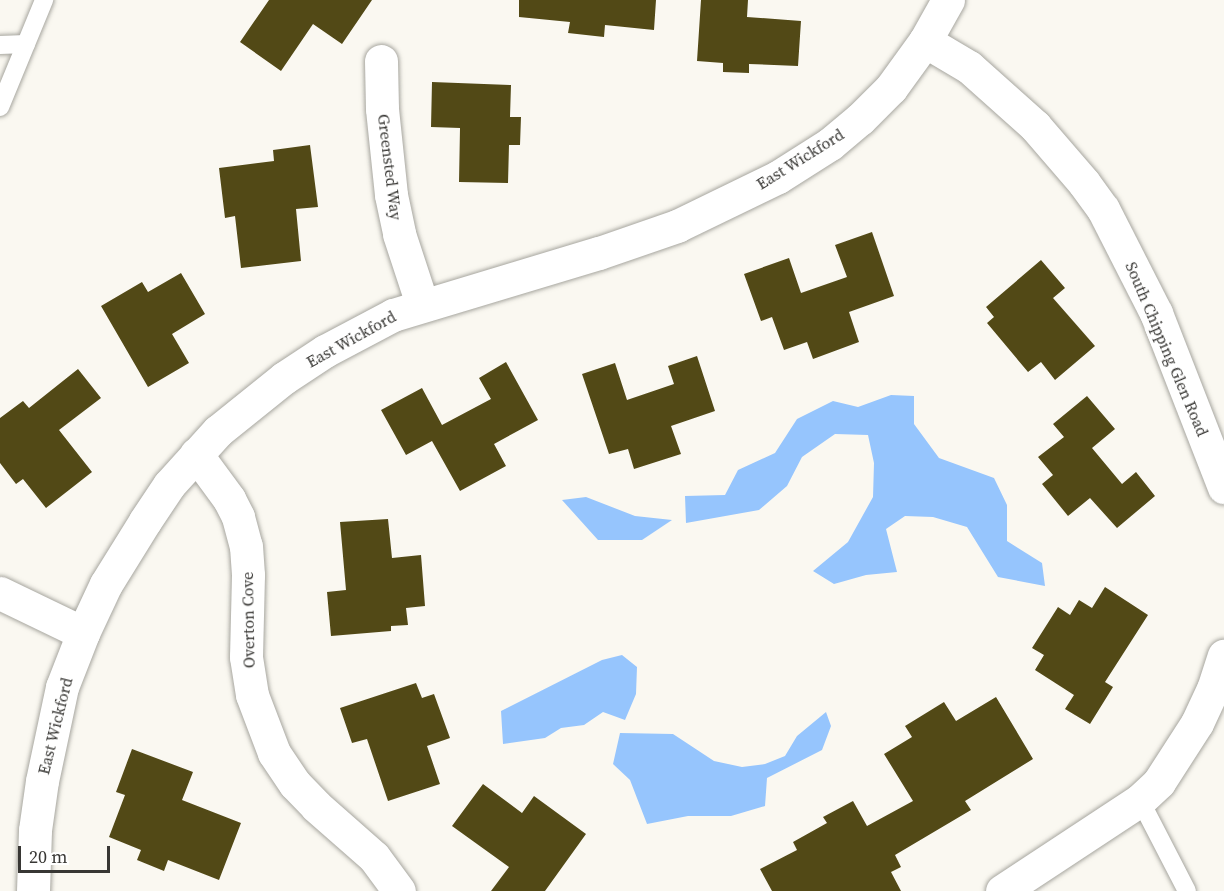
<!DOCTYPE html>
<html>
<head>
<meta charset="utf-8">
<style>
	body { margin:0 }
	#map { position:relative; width:1224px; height:891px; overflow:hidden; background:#faf8f1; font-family:"Source Serif 4",serif }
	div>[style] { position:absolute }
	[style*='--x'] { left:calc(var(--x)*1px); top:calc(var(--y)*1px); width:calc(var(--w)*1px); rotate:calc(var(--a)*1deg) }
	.water>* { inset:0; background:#96c5fd }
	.building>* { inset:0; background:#524916 }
	.roads { filter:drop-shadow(0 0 2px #a7a69f) drop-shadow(0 0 2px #a7a69f) }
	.lane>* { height:18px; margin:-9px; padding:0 9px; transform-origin:9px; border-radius:9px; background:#fff }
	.street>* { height:33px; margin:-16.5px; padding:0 16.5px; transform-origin:16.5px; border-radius:16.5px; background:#fff }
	span { translate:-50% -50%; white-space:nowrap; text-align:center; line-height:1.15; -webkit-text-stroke:6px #fff; paint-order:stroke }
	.street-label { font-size:16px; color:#383734 }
	.scale { position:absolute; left:18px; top:846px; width:92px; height:27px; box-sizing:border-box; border:3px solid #383734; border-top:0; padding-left:8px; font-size:18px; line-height:21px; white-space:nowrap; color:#383734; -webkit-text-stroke:4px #fff; paint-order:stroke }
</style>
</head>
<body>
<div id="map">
	<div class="water">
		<i style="clip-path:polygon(891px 395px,914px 396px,914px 424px,939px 458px,994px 478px,1007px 505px,1007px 541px,1042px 563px,1045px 586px,998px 577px,967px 527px,933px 517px,905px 516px,886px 529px,897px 572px,866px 575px,834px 584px,813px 571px,848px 542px,873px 497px,874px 463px,868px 435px,835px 434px,802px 457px,787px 486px,759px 510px,686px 523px,685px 496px,725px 495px,738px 470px,775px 453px,797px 419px,833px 401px,858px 407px)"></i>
		<i style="clip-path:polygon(586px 497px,635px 516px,672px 520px,642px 540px,598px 540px,562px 500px)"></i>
		<i style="clip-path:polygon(622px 655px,637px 667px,636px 694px,625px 720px,603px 712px,584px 725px,561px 728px,545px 738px,503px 744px,501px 711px,602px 660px)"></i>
		<i style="clip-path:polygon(826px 712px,831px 726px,822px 750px,767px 778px,765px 806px,731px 816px,688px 816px,647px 824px,630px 780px,613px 764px,620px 733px,673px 734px,714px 761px,742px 767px,765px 764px,785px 756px,797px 736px)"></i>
	</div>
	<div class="building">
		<i style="clip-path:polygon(269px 0,372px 0,342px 44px,313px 24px,281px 71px,240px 42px)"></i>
		<i style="clip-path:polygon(519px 0,656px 0,654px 30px,605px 25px,604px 37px,568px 33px,570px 22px,519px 17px)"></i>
		<i style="clip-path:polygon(701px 0,748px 0,747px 17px,801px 21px,798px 66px,749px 64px,749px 73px,723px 72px,723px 63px,697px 61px)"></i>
		<i style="clip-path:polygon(432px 82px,511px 85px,510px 117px,521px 117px,520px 145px,509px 145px,508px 183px,459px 182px,460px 128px,431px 127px)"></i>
		<i style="clip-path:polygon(310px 145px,318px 207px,296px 209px,301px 261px,241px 268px,235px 216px,225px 218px,219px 168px,274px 161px,273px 150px)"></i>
		<i style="clip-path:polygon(872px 232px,894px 296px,849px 312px,859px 342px,813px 359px,807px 342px,784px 350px,772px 317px,761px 321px,744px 274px,789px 258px,801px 293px,847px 277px,835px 245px)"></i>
		<i style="clip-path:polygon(1041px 260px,1065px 288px,1053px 298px,1095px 346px,1055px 380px,1041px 362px,1028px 372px,987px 323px,994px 317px,986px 307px)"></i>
		<i style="clip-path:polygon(181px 273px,205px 314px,172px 334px,189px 363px,148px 387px,101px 306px,142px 282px,148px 292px)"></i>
		<i style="clip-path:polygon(697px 356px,715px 411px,671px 426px,681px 454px,634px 469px,628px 449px,609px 454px,582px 374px,615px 363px,627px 400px,674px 384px,668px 366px)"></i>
		<i style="clip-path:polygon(506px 362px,538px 420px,494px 444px,506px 466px,460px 491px,432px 441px,406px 455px,381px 410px,422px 388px,442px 425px,491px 399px,479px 378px)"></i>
		<i style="clip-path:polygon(78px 369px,101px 398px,59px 430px,92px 472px,46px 508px,23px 479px,16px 484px,0 463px,0 418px,23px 401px,29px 408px)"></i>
		<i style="clip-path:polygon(1087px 396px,1115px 429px,1092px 448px,1122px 484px,1136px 472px,1155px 496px,1117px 528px,1090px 498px,1068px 516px,1042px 484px,1053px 475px,1038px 457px,1064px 437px,1053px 424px)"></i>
		<i style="clip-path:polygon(388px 519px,392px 558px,421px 555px,425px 606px,406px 608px,408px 625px,391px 626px,391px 631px,331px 636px,327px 592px,346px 590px,340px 522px)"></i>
		<i style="clip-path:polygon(1105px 587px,1148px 615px,1105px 682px,1113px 687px,1090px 724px,1065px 709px,1074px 695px,1035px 670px,1044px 655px,1032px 648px,1058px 607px,1070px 615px,1079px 600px,1092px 608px)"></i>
		<i style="clip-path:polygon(416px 683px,422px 698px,434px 694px,450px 738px,427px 746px,440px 784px,388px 801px,367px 739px,352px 743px,340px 708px)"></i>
		<i style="clip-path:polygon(996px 697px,1033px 759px,965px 801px,971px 810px,895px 855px,901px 867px,891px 872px,901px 891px,772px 891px,760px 869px,797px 850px,793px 842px,827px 823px,823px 817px,853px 801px,867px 826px,913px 801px,884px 754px,912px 737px,905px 726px,944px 702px,956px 721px)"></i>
		<i style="clip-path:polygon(132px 749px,193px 772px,182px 800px,241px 823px,219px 880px,168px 860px,164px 871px,137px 860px,141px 850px,109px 837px,125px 795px,116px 792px)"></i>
		<i style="clip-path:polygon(483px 784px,522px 813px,534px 796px,586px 834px,545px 891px,491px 891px,509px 867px,452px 826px)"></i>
	</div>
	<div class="roads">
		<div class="lane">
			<i style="--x:0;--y:45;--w:26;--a:-2"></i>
			<i style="--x:0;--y:107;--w:116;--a:-67.6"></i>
			<i style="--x:1140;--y:800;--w:102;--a:62.7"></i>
		</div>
		<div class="street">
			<i style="--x:925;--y:41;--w:51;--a:30.6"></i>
			<i style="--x:969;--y:67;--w:89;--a:41.8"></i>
			<i style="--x:1035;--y:126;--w:75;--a:49.3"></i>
			<i style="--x:1084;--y:183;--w:32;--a:54"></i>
			<i style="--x:1103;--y:209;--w:117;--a:63"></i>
			<i style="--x:1156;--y:313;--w:187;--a:68.7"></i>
			<i style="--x:381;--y:61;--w:48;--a:88.8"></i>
			<i style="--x:382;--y:109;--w:86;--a:84"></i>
			<i style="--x:391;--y:195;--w:40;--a:78"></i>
			<i style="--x:399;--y:234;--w:74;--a:71.8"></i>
			<i style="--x:196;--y:454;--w:56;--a:53.7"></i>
			<i style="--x:229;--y:499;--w:20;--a:63"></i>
			<i style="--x:238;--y:517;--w:30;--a:75"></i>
			<i style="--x:246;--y:546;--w:29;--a:86"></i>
			<i style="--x:248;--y:575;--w:82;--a:91.4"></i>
			<i style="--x:246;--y:657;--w:38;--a:81"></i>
			<i style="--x:252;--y:695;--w:62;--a:69.2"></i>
			<i style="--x:274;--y:753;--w:37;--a:56"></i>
			<i style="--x:295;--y:784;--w:30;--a:46"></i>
			<i style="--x:316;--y:806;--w:77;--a:41.3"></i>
			<i style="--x:374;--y:857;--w:42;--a:53.7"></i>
			<i style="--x:0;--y:593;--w:92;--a:25.7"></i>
			<i style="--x:33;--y:891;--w:61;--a:-88.1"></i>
			<i style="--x:35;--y:830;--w:49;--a:-81.9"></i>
			<i style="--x:42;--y:781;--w:96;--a:-78"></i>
			<i style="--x:62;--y:687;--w:58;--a:-68.7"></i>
			<i style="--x:83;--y:633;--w:54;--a:-64.9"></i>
			<i style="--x:106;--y:584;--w:74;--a:-58.2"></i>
			<i style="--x:145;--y:521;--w:43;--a:-56.3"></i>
			<i style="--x:169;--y:485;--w:73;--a:-47.8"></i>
			<i style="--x:218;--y:431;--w:85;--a:-38.8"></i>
			<i style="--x:284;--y:378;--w:49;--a:-33.4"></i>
			<i style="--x:325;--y:351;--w:77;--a:-27.9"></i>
			<i style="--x:393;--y:315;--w:215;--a:-16.8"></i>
			<i style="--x:599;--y:253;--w:83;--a:-19.1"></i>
			<i style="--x:677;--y:226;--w:112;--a:-25.9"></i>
			<i style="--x:778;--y:177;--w:62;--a:-32.4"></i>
			<i style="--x:830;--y:144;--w:39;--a:-40"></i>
			<i style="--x:860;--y:119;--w:44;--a:-45"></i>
			<i style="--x:891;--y:88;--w:58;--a:-54.1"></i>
			<i style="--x:925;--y:41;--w:47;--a:-60.7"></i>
			<i style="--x:1002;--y:891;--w:165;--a:-33.4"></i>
			<i style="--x:1140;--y:800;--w:26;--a:-43"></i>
			<i style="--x:1159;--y:782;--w:70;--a:-57.2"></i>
			<i style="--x:1197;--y:723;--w:38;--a:-65"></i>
			<i style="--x:1213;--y:689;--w:35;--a:-72"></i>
		</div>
	</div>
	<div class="street-label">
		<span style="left:800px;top:159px;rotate:-32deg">East Wickford</span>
		<span style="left:390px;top:167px;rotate:83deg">Greensted Way</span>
		<span style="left:351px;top:339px;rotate:-29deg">East Wickford</span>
		<span style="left:1167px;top:349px;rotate:67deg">South Chipping Glen Road</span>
		<span style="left:248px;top:620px;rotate:-91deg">Overton Cove</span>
		<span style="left:55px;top:726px;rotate:-76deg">East Wickford</span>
	</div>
	<div class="scale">20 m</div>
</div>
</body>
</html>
